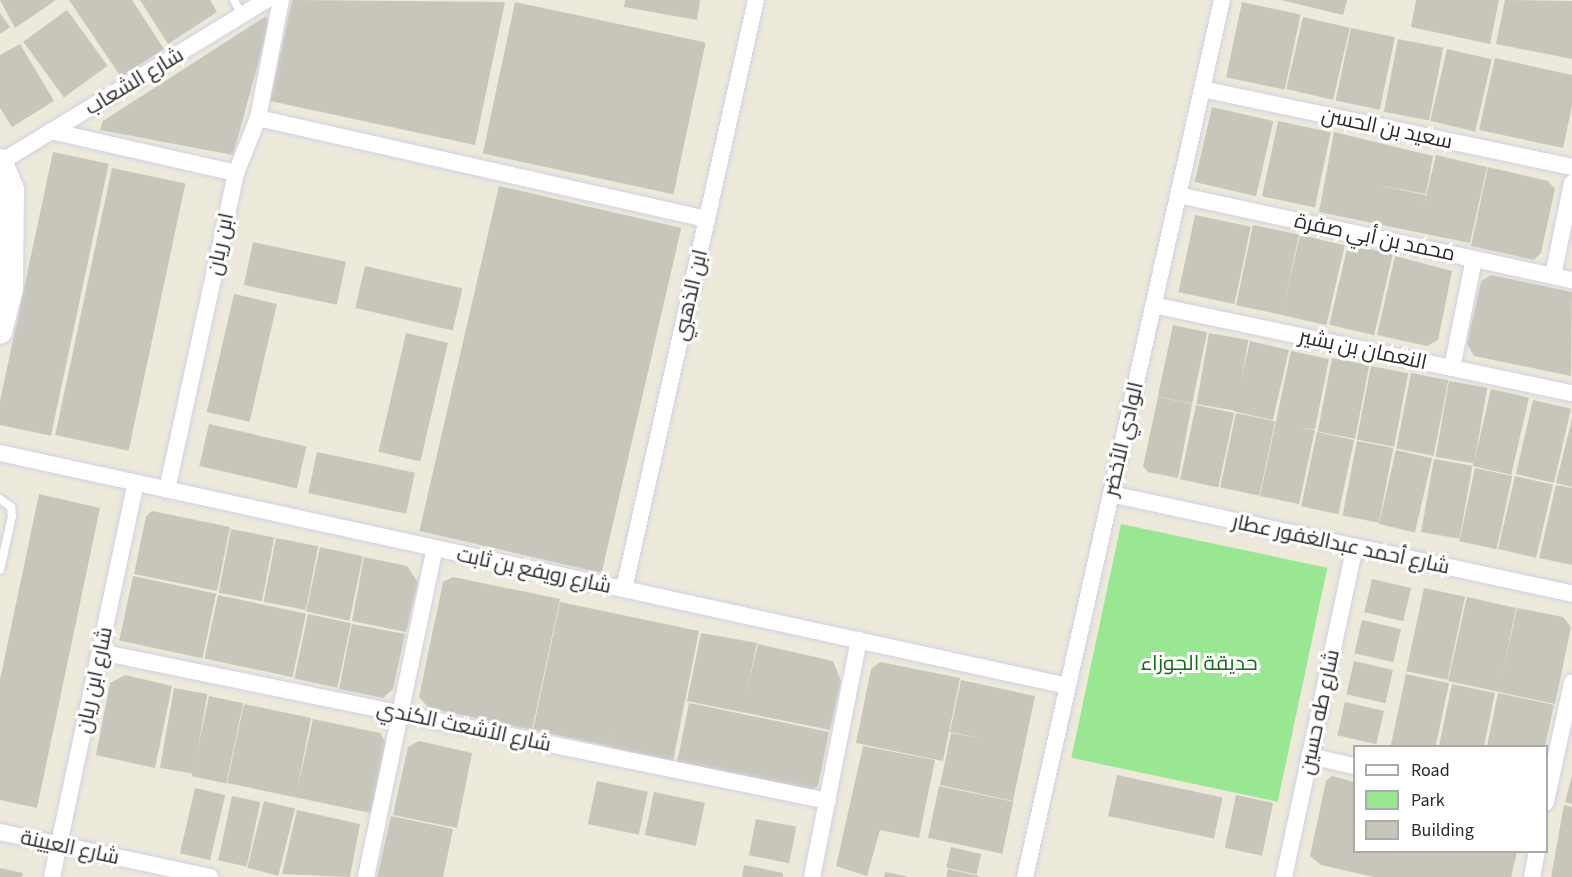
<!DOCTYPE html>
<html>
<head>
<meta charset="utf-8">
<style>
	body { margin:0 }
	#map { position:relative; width:1572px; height:877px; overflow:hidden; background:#edeadb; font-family:"Source Sans 3",Cairo,sans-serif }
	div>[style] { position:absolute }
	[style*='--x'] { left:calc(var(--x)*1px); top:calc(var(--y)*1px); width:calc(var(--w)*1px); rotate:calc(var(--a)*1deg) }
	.green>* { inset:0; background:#9ae793; transform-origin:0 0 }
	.building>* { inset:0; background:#c8c6ba; transform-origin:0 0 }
	.roads { filter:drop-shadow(0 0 2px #d1d0e4) drop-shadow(0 0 2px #d1d0e4) }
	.lane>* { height:8px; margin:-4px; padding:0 4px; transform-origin:4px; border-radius:4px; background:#fff }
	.street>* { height:16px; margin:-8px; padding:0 8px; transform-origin:8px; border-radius:8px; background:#fff }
	.secondary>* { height:24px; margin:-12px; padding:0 12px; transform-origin:12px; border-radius:12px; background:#fff }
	span { translate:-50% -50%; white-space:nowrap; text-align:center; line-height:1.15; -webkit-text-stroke:6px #fff; paint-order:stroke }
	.street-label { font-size:21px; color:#2a2a2a }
	.park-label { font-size:21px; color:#156b1a }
	.legend { position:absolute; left:1353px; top:745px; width:195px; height:108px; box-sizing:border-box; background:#fff; border:2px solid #aaa; margin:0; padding:8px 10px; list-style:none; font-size:18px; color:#2a2a2a }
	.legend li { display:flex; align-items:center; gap:12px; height:30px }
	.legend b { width:30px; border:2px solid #aaa }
</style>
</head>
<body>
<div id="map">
	<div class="green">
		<i style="left:1121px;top:524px;width:211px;height:239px;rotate:12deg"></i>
	</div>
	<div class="building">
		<i style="clip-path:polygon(0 0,56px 0,15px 28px)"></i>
		<i style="clip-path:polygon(69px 0,132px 0,164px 49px,121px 77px)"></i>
		<i style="clip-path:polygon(140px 0,210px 0,217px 12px,168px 44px)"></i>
		<i style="clip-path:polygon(292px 0,505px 2px,475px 145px,270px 101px)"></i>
		<i style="clip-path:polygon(625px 0,700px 0,697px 20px,624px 7px)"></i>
		<i style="clip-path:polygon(1281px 0,1347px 0,1343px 15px)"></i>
		<i style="clip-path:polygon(1416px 0,1499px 0,1490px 44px,1411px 27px)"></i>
		<i style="clip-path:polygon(1505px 0,1572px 1px,1572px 59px,1496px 44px)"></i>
		<i style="left:515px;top:2px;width:195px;height:155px;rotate:12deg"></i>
		<i style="left:1242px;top:2px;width:60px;height:77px;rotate:12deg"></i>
		<i style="left:67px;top:10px;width:69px;height:54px;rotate:54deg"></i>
		<i style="clip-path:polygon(0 13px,10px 27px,0 34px)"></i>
		<i style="clip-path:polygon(266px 16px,269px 24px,233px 155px,100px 130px,103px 121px)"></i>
		<i style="left:1303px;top:17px;width:48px;height:74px;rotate:13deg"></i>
		<i style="left:1351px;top:28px;width:45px;height:74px;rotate:12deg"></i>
		<i style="left:1398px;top:39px;width:46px;height:74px;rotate:11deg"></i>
		<i style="clip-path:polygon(20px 44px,54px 101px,12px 127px,0 108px,0 55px)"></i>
		<i style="left:1447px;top:49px;width:46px;height:74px;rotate:13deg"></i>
		<i style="clip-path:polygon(1495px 58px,1572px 75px,1572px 106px,1563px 148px,1479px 130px)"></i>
		<i style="left:1212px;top:107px;width:63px;height:77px;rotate:13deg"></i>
		<i style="left:1278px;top:121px;width:54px;height:77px;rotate:12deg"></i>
		<i style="clip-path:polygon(1334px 132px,1433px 156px,1426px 194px,1378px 185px,1426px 195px,1423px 209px,1436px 155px,1487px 167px,1470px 243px,1319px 212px)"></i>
		<i style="left:53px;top:152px;width:57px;height:278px;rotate:12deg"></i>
		<i style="clip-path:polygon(1488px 167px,1548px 181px,1555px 189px,1541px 253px,1534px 260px,1471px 246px)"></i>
		<i style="left:112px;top:168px;width:75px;height:273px;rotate:12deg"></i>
		<i style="left:499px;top:186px;width:187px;height:354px;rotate:13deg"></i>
		<i style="left:1195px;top:215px;width:57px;height:79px;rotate:12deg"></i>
		<i style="left:1253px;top:225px;width:47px;height:82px;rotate:12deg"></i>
		<i style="left:1300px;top:235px;width:46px;height:82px;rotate:13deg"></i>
		<i style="left:253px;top:242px;width:95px;height:44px;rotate:12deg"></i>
		<i style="left:1348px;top:244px;width:46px;height:83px;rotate:13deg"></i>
		<i style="clip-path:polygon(1395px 256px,1452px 271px,1438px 340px,1427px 346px,1377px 335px)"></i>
		<i style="left:365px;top:266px;width:100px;height:43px;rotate:13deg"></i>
		<i style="clip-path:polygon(1491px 275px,1572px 292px,1571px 376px,1474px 356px,1467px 344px,1481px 281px)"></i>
		<i style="left:234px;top:294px;width:44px;height:121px;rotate:13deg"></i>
		<i style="left:1173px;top:325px;width:35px;height:73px;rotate:12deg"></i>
		<i style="left:406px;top:333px;width:43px;height:122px;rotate:13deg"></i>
		<i style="left:1209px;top:333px;width:40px;height:72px;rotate:10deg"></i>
		<i style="left:1250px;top:341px;width:40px;height:72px;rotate:13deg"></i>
		<i style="clip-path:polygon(1291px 351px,1329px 359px,1315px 429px,1301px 428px,1315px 430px,1299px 504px,1260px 496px)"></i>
		<i style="left:1332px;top:358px;width:38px;height:75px;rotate:11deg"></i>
		<i style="left:1371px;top:366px;width:38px;height:75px;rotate:11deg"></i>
		<i style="left:1411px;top:373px;width:38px;height:77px;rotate:11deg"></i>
		<i style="left:1449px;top:381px;width:39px;height:77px;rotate:10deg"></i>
		<i style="left:1491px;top:389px;width:39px;height:79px;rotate:13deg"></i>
		<i style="clip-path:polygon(1158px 397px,1192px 404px,1178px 478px,1148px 472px,1143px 466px)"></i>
		<i style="left:1533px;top:400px;width:39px;height:76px;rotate:13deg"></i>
		<i style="left:1196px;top:405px;width:39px;height:76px;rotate:12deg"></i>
		<i style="left:1236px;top:413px;width:40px;height:76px;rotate:12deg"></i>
		<i style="clip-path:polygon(1572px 419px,1572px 487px,1556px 483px)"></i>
		<i style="left:209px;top:424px;width:100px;height:43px;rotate:13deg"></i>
		<i style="left:1317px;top:432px;width:38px;height:76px;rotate:12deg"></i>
		<i style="left:1357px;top:441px;width:37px;height:76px;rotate:11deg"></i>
		<i style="left:1396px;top:450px;width:37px;height:76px;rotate:13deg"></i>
		<i style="left:317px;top:452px;width:100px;height:42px;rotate:12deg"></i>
		<i style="left:1434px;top:459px;width:39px;height:74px;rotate:10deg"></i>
		<i style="left:1475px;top:468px;width:38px;height:75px;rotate:12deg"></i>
		<i style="left:1515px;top:476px;width:39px;height:75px;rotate:13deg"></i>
		<i style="clip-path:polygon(1556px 485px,1572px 488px,1572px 565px,1539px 558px)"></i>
		<i style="clip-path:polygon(39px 494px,100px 508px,37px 808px,0 800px,0 680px)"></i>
		<i style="clip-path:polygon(152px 511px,230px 527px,217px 591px,134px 574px,146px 516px)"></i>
		<i style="left:231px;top:529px;width:44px;height:65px;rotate:11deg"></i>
		<i style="left:276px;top:538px;width:43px;height:65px;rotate:11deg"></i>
		<i style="left:320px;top:547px;width:44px;height:66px;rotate:12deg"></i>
		<i style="clip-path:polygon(364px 557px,407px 566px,418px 582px,406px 632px,352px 621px)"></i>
		<i style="left:133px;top:576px;width:85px;height:66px;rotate:12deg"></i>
		<i style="clip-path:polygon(453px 577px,560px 599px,532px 730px,429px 708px,419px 697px,443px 582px)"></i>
		<i style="left:1372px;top:579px;width:40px;height:34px;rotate:13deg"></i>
		<i style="left:1424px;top:588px;width:42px;height:85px;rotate:12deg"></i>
		<i style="left:218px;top:595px;width:90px;height:65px;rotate:12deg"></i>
		<i style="clip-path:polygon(1467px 597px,1516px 608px,1502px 677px,1517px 608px,1563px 617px,1571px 627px,1555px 704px,1448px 681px)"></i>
		<i style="clip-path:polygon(560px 602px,699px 631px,673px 761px,612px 748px,616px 730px,612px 747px,533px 730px)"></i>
		<i style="left:308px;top:614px;width:44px;height:66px;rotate:12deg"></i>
		<i style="left:1362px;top:620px;width:40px;height:34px;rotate:13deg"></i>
		<i style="clip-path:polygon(352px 624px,405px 634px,393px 689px,383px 698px,339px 689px)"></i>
		<i style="clip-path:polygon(701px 633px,757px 643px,747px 691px,758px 644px,833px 661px,841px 681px,830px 730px,687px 701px)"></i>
		<i style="left:1354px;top:661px;width:40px;height:34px;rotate:13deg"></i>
		<i style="clip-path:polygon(880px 662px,960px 678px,943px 761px,856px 743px,871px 669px)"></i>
		<i style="left:1406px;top:674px;width:44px;height:74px;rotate:12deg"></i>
		<i style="clip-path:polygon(125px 675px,172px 686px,155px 768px,96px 755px,110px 683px)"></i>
		<i style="clip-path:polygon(961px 680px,1035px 696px,1013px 801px,940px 785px,951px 733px,984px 739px,950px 732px)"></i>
		<i style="clip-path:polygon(1452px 684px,1495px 693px,1484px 746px,1439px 746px)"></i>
		<i style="left:174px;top:688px;width:34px;height:81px;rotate:10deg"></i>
		<i style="clip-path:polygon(1498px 693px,1554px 705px,1545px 746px,1487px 746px)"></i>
		<i style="left:209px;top:696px;width:35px;height:82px;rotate:12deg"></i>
		<i style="left:1345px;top:702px;width:40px;height:34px;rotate:13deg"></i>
		<i style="clip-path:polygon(689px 703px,829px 732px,818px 786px,811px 791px,677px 763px)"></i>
		<i style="clip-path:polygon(244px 704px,311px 718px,297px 791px,313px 719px,380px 733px,386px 743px,371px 813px,227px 783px)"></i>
		<i style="clip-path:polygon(419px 741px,472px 753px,457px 828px,393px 815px,408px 747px)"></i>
		<i style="clip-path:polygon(863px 746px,935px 760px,919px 838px,880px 830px,867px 876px,836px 866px)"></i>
		<i style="left:1117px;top:775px;width:108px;height:42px;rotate:12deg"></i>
		<i style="clip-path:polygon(1572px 775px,1572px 804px,1565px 802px)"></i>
		<i style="clip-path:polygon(1332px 776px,1354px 782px,1354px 852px,1517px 852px,1511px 877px,1374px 877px,1321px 865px,1310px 856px,1326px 781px)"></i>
		<i style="left:597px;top:781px;width:52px;height:44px;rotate:12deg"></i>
		<i style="left:939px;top:786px;width:76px;height:53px;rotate:12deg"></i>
		<i style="left:195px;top:788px;width:31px;height:67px;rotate:13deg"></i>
		<i style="left:654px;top:792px;width:52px;height:44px;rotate:12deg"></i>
		<i style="left:1236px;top:795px;width:38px;height:54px;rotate:12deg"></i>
		<i style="left:232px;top:796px;width:29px;height:66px;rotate:12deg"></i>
		<i style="left:264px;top:801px;width:32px;height:69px;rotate:14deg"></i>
		<i style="clip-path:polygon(1564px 805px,1572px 807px,1572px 877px,1551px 877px)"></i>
		<i style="clip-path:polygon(297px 810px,360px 824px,350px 877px,282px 874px)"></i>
		<i style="clip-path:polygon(391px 816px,453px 829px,443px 877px,377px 877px)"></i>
		<i style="left:756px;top:819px;width:41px;height:37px;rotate:11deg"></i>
		<i style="left:951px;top:847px;width:31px;height:21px;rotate:13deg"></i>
		<i style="clip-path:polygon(744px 865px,783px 873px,783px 877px,742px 877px)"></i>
		<i style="clip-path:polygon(0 868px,23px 873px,22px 877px,0 877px)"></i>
		<i style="clip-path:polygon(948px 869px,979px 876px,979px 877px,946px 877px)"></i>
		<i style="clip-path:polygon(885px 872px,906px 876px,906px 877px,884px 877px)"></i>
	</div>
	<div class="roads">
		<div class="lane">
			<i style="--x:234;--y:0;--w:17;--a:62"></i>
			<i style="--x:0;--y:499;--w:14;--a:36"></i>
			<i style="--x:11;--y:507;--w:9;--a:84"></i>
			<i style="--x:12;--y:516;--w:55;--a:102.5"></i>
		</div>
		<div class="street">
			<i style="--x:1202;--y:89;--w:378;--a:11.9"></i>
			<i style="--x:258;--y:118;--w:460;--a:12.7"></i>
			<i style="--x:51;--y:131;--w:190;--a:12.8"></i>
			<i style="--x:1;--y:162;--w:311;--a:-31.4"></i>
			<i style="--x:1178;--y:195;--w:403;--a:12.2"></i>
			<i style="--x:1553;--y:276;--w:95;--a:-78.5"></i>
			<i style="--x:1153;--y:305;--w:428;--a:11.9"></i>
			<i style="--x:1452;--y:368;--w:111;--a:-78.6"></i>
			<i style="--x:0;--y:453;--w:1093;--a:12.31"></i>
			<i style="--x:167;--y:490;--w:324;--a:-77.7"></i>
			<i style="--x:236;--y:173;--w:59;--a:-68.2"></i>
			<i style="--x:258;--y:118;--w:120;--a:-79"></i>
			<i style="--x:1111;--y:494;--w:472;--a:12.2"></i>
			<i style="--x:624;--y:589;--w:604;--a:-77.37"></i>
			<i style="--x:100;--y:652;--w:743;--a:11.57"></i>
			<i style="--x:1309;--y:756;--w:46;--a:12.5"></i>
			<i style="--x:1546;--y:802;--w:122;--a:-77.7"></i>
			<i style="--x:0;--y:832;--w:215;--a:12.1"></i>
			<i style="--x:52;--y:877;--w:403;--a:-78"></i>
			<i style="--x:366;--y:877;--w:336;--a:-78.2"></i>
			<i style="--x:812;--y:877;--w:242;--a:-78.8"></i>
			<i style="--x:1025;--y:877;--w:899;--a:-77.34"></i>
			<i style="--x:1284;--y:877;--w:338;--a:-77.9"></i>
			<i style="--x:1532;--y:877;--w:25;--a:-79"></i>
		</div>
		<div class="secondary">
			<i style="--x:0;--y:161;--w:30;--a:67"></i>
			<i style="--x:12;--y:189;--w:99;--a:90.6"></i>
			<i style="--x:11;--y:288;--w:45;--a:104"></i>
		</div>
	</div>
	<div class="street-label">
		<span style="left:134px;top:81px;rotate:-31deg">شارع الشعاب</span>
		<span style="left:1387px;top:128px;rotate:12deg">سعيد بن الحسن</span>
		<span style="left:1375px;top:237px;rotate:12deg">محمد بن أبي صفرة</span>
		<span style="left:220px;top:244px;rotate:-78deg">ابن ريان</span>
		<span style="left:690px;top:295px;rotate:-77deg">ابن الذهبي</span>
		<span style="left:1363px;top:349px;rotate:12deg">النعمان بن بشير</span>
		<span style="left:1123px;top:439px;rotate:-77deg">الوادي الأخضر</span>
		<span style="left:1341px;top:544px;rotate:12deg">شارع أحمد عبدالغفور عطار</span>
		<span style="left:534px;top:570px;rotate:12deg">شارع رويفع بن ثابت</span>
		<span style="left:94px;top:680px;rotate:-78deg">شارع ابن ريان</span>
		<span style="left:1319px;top:712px;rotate:-78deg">شارع طه حسين</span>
		<span style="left:464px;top:726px;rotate:12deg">شارع الأشعث الكندي</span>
		<span style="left:70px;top:847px;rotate:12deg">شارع العيينة</span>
	</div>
	<div class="park-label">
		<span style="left:1199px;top:663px">حديقة الجوزاء</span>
	</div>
	<ul class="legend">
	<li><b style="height:8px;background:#fff"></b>Road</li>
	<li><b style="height:16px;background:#9ae793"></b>Park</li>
	<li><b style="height:16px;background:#c8c6ba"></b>Building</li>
	</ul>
</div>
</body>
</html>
